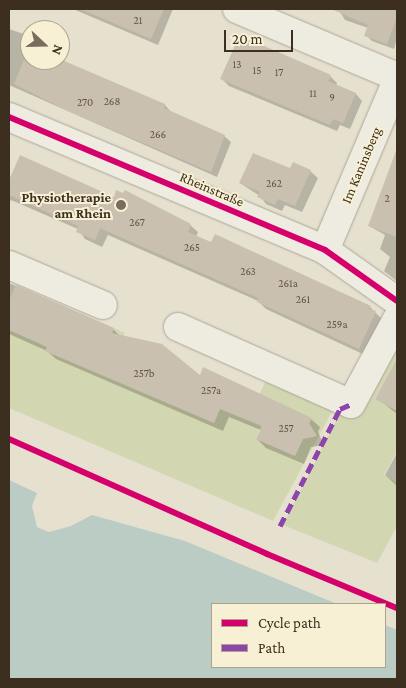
<!DOCTYPE html>
<html>
<head>
<meta charset="utf-8">
<style>
	body { margin:0 }
	#map { position:relative; width:406px; height:688px; overflow:hidden; background:#e6e1cf; font-family:"Crimson Pro",serif }
	div>[style] { position:absolute }
	[style*='--x'] { left:calc(var(--x)*1px); top:calc(var(--y)*1px); width:calc(var(--w)*1px); rotate:calc(var(--a)*1deg) }
	.green>* { inset:0; background:#d3d7b1 }
	.water>* { inset:0; background:#baccc3 }
	.shadow>* { inset:0; background:#0003 }
	.building>* { inset:0; background:#cac0b0 }
	.roads { filter:drop-shadow(0 0 1px #aca697) drop-shadow(0 0 1px #aca697) }
	.minor>* { height:28px; margin:-14px; padding:0 14px; transform-origin:14px; border-radius:14px; background:#eeebe1 }
	.quiet>* { height:5px; margin-top:-2.5px; transform-origin:0; background:repeating-linear-gradient(90deg,#8e44ad 0 10px,transparent 0 15px) }
	.cycleway>* { height:6px; margin:-3px; padding:0 3px; transform-origin:3px; border-radius:3px; background:#d6006c }
	.dots>* { width:14px; height:14px; translate:-50% -50%; box-sizing:border-box; border:2px solid #f7f0d5; border-radius:50% }
	span { translate:-50% -50%; white-space:nowrap; text-align:center; line-height:1.15; -webkit-text-stroke:4px #f7f0d5; paint-order:stroke }
	.number-label { font-size:11px; color:#605343 }
	.number-label span { -webkit-text-stroke-width:0 }
	.street-label { font-size:14px; color:#3c2f1f }
	.poi-label { font-size:14px; color:#3c2f1f; font-weight:700 }
	.right { translate:-100% -50%; text-align:right }
	.frame { position:absolute; inset:0; border:10px solid #3c2f1f; pointer-events:none }
	.legend { position:absolute; left:211px; top:603px; width:175px; height:65px; box-sizing:border-box; background:#f7f0d5; border:1px solid #aca38c; margin:0; padding:6px 9px; list-style:none; font-size:15px; color:#3c2f1f }
	.legend li { display:flex; align-items:center; gap:10px; height:25px }
	.legend b { width:25px; border:1px solid #aca38c }
	.north { position:absolute; left:20px; top:20px; width:50px; height:50px; box-sizing:border-box; background:#f7f0d5; border:1px solid #aca38c; border-radius:50%; rotate:111deg; font-size:14px; font-weight:700; line-height:20px; text-align:center; color:#3c2f1f }
	.north::after { content:''; display:block; margin:auto; width:18px; height:22px; background:#786d5d; clip-path:polygon(50% 0,100% 100%,50% 72%,0 100%) }
	.scale { position:absolute; left:224px; top:30px; width:69px; height:22px; box-sizing:border-box; border:2px solid #3c2f1f; border-top:0; padding-left:6px; font-size:15px; line-height:18px; white-space:nowrap; color:#3c2f1f; -webkit-text-stroke:4px #f7f0d5; paint-order:stroke }
</style>
</head>
<body>
<div id="map">
	<div class="green">
		<i style="clip-path:polygon(114px 328px,125px 333px,106px 375px,214px 423px,220px 409px,261px 426px,256px 439px,295px 456px,304px 436px,314px 432px,308px 426px,312px 418px,272px 401px,256px 403px,267px 377px,335px 406px,273px 521px,9px 408px,9px 330px,109px 341px)"></i>
		<i style="clip-path:polygon(397px 337px,397px 362px,375px 398px,397px 411px,397px 451px,384px 475px,397px 483px,397px 526px,377px 563px,283px 525px,342px 409px)"></i>
	</div>
	<div class="water">
		<i style="clip-path:polygon(9px 480px,37px 493px,32px 506px,37px 527px,49px 532px,71px 526px,92px 515px,185px 541px,337px 604px,212px 604px,212px 667px,385px 667px,385px 625px,397px 630px,397px 679px,9px 679px)"></i>
	</div>
	<div class="shadow">
		<i style="clip-path:polygon(73px 9px,173px 9px,158px 45px)"></i>
		<i style="clip-path:polygon(331px 9px,397px 9px,397px 38px,394px 49px,372px 41px,366px 35px,368px 28px,345px 20px,340px 12px)"></i>
		<i style="clip-path:polygon(9px 29px,30px 36px,30px 60px,58px 60px,165px 105px,171px 112px,224px 136px,231px 142px,217px 177px,9px 85px)"></i>
		<i style="clip-path:polygon(330px 76px,337px 83px,336px 86px,356px 94px,362px 101px,350px 129px,340px 125px,337px 131px,229px 86px,222px 79px)"></i>
		<i style="clip-path:polygon(391px 168px,397px 171px,397px 281px,384px 271px,390px 257px,380px 249px,385px 235px,369px 226px)"></i>
		<i style="clip-path:polygon(291px 170px,310px 171px,318px 178px,302px 212px,285px 205px,282px 211px,266px 204px,260px 196px,240px 183px)"></i>
		<i style="clip-path:polygon(9px 177px,114px 198px,190px 225px,198px 232px,196px 237px,370px 307px,383px 320px,367px 356px,266px 309px,258px 301px,108px 235px,102px 247px,85px 239px,78px 229px,11px 200px,9px 204px)"></i>
		<i style="clip-path:polygon(9px 283px,113px 329px,120px 336px,200px 377px,311px 419px,320px 427px,318px 432px,324px 445px,311px 447px,304px 464px,266px 448px,257px 439px,261px 430px,229px 417px,223px 431px,56px 359px,47px 351px,9px 334px)"></i>
		<i style="clip-path:polygon(395px 365px,397px 366px,397px 414px,377px 398px)"></i>
		<i style="clip-path:polygon(397px 453px,397px 486px,385px 475px)"></i>
	</div>
	<div class="building">
		<i style="clip-path:polygon(80px 9px,164px 9px,151px 39px)"></i>
		<i style="clip-path:polygon(331px 9px,397px 9px,397px 17px,387px 44px,364px 36px,368px 25px)"></i>
		<i style="clip-path:polygon(248px 39px,331px 75px,328px 81px,356px 93px,343px 123px,333px 119px,330px 125px,220px 79px,237px 41px,245px 45px)"></i>
		<i style="clip-path:polygon(24px 60px,62px 60px,165px 104px,164px 108px,225px 135px,211px 172px,68px 111px,14px 84px)"></i>
		<i style="clip-path:polygon(396px 151px,397px 152px,397px 237px,368px 226px)"></i>
		<i style="clip-path:polygon(253px 153px,290px 168px,293px 162px,311px 170px,295px 206px,278px 199px,275px 205px,257px 197px,260px 192px,239px 183px)"></i>
		<i style="clip-path:polygon(20px 155px,114px 197px,116px 190px,123px 193px,125px 190px,191px 224px,188px 232px,211px 242px,215px 234px,371px 306px,369px 309px,376px 311px,359px 349px,257px 302px,258px 298px,100px 228px,95px 240px,76px 232px,78px 226px,9px 195px,9px 180px)"></i>
		<i style="clip-path:polygon(16px 285px,114px 328px,112px 333px,162px 344px,200px 375px,203px 367px,312px 418px,309px 423px,317px 436px,303px 439px,295px 456px,256px 439px,262px 426px,220px 409px,214px 423px,45px 351px,47px 347px,9px 330px,9px 301px)"></i>
		<i style="clip-path:polygon(397px 359px,397px 411px,375px 399px)"></i>
	</div>
	<div class="roads">
		<div class="minor">
			<i style="--x:237;--y:9;--w:174;--a:23"></i>
			<i style="--x:9;--y:117;--w:343;--a:22.8"></i>
			<i style="--x:325;--y:250;--w:88;--a:35.3"></i>
			<i style="--x:325;--y:250;--w:185;--a:-67"></i>
			<i style="--x:9;--y:265;--w:102;--a:23.1"></i>
			<i style="--x:178;--y:327;--w:189;--a:24"></i>
			<i style="--x:351;--y:404;--w:97;--a:-61.6"></i>
		</div>
	</div>
	<div class="quiet">
		<i style="--x:280;--y:526;--w:131;--a:-62.9"></i>
		<i style="--x:340;--y:409;--w:12;--a:-24"></i>
	</div>
	<div class="cycleway">
		<i style="--x:9;--y:117;--w:343;--a:22.8"></i>
		<i style="--x:325;--y:250;--w:88;--a:35.3"></i>
		<i style="--x:9;--y:439;--w:282;--a:24"></i>
		<i style="--x:267;--y:554;--w:141;--a:22.6"></i>
	</div>
	<div class="dots">
		<i style="left:121px;top:205px;background:#786d5d"></i>
	</div>
	<div class="number-label">
		<span style="left:138px;top:20px">21</span>
		<span style="left:237px;top:64px">13</span>
		<span style="left:257px;top:70px">15</span>
		<span style="left:279px;top:72px">17</span>
		<span style="left:313px;top:93px">11</span>
		<span style="left:332px;top:97px">9</span>
		<span style="left:112px;top:101px">268</span>
		<span style="left:85px;top:102px">270</span>
		<span style="left:158px;top:134px">266</span>
		<span style="left:274px;top:183px">262</span>
		<span style="left:387px;top:198px">2</span>
		<span style="left:137px;top:222px">267</span>
		<span style="left:192px;top:247px">265</span>
		<span style="left:248px;top:271px">263</span>
		<span style="left:288px;top:283px">261a</span>
		<span style="left:303px;top:299px">261</span>
		<span style="left:337px;top:324px">259a</span>
		<span style="left:144px;top:373px">257b</span>
		<span style="left:211px;top:390px">257a</span>
		<span style="left:286px;top:428px">257</span>
	</div>
	<div class="street-label">
		<span style="left:361px;top:165px;rotate:-67deg">Im Kaninsberg</span>
		<span style="left:212px;top:189px;rotate:23deg">Rheinstraße</span>
	</div>
	<div class="poi-label">
		<span class="right" style="left:111px;top:205px">Physiotherapie<br>am Rhein</span>
	</div>
	<div class="frame"></div>
	<ul class="legend">
	<li><b style="height:6px;background:#d6006c"></b>Cycle path</li>
	<li><b style="height:6px;background:#8e44ad"></b>Path</li>
	</ul>
	<div class="north">N</div>
	<div class="scale">20 m</div>
</div>
</body>
</html>
